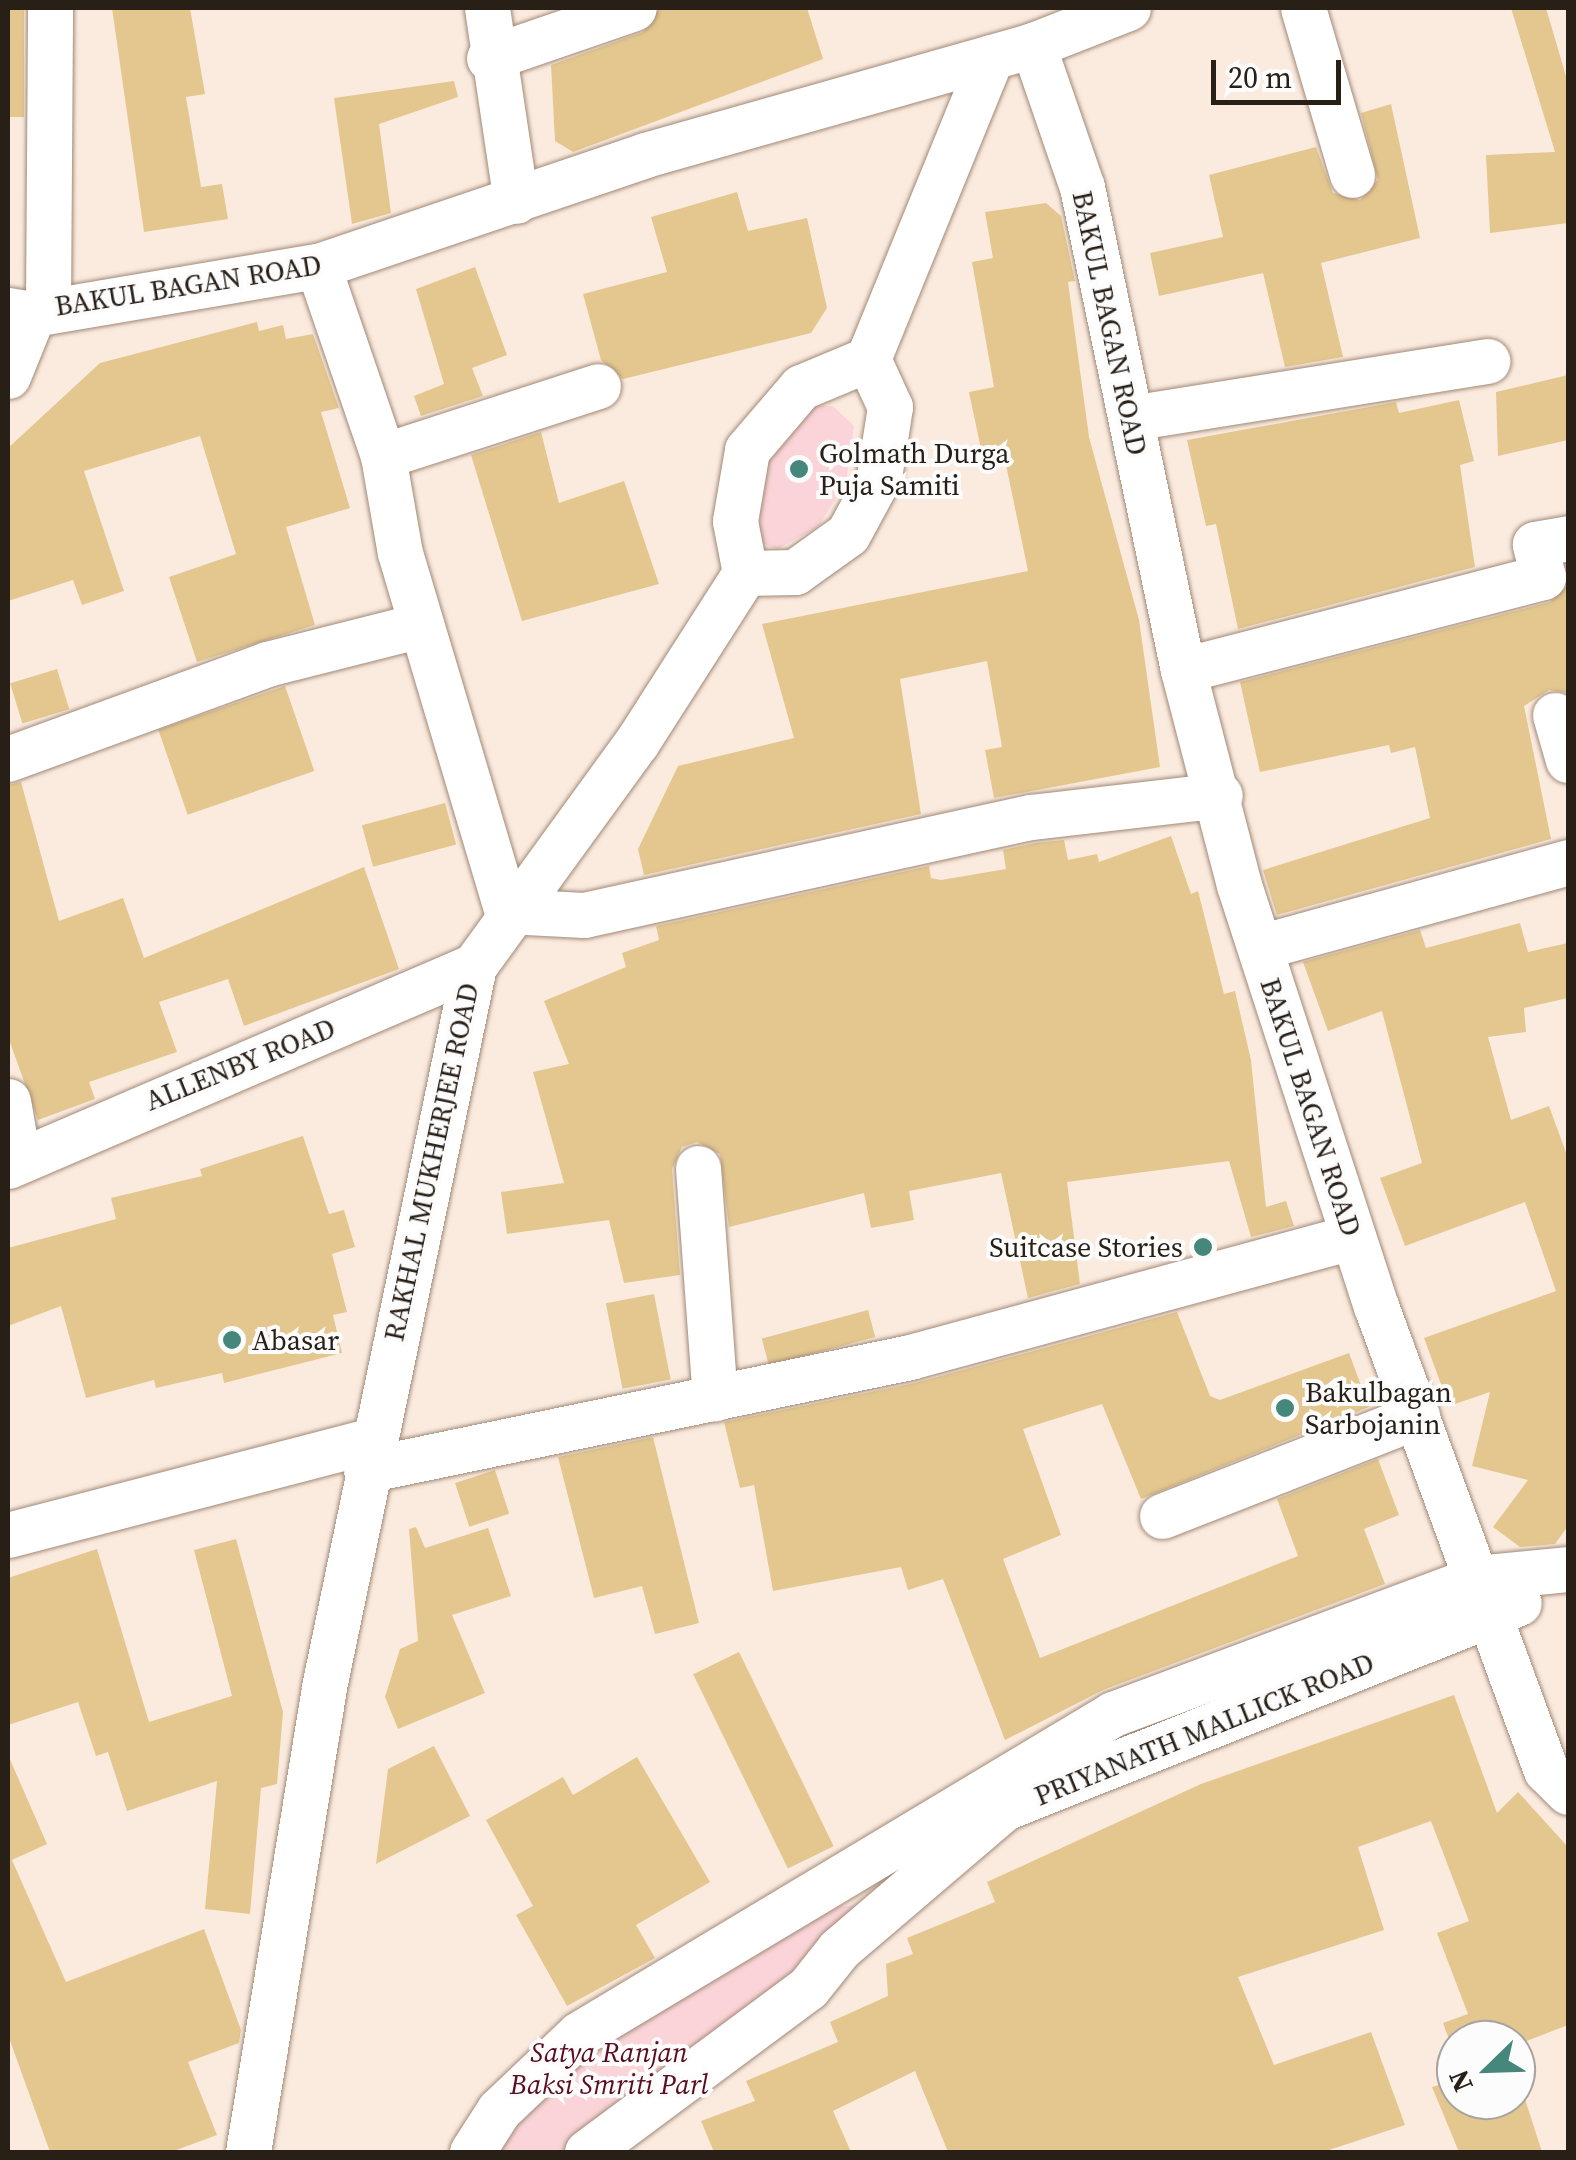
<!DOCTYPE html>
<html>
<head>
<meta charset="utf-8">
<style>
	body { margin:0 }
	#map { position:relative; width:1576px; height:2160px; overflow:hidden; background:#fbebdf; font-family:"Source Serif 4",serif }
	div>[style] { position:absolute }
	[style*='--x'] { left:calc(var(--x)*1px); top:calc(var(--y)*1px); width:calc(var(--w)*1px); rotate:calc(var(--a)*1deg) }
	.green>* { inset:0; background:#fad4d8 }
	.building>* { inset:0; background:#e3c78f; transform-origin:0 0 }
	.roads { filter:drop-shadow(0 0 2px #a18976) drop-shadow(0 0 2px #a18976) }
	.minor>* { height:45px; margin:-22.5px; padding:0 22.5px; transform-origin:22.5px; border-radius:22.5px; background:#fff }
	.dots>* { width:28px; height:28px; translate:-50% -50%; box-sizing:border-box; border:5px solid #fcfcfc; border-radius:50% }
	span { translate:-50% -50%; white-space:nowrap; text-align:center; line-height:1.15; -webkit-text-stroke:8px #fcfcfc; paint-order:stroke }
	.street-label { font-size:28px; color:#281f17 }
	.poi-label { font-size:28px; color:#281f17 }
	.left { translate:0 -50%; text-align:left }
	.right { translate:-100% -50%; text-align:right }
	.park-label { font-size:28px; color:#5a0c21; font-style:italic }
	.frame { position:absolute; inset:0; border:10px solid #281f17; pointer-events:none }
	.north { position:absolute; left:1436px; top:2020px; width:100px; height:100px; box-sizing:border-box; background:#fcfcfc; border:2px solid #a7a4a0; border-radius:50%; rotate:247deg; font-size:28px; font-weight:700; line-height:40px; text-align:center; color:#281f17 }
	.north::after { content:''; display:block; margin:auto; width:35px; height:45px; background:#45887b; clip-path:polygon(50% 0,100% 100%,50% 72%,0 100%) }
	.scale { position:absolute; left:1211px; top:60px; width:130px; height:45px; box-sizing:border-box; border:5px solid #281f17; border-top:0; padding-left:12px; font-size:30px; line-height:35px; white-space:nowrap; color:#281f17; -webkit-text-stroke:8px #fcfcfc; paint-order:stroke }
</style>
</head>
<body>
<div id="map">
	<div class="green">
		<i style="clip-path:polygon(804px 406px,833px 406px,854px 426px,846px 482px,818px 527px,778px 549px,758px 542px,763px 465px)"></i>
		<i style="clip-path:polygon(862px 1905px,797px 1986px,568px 2152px,484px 2152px,501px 2111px,785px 1910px)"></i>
	</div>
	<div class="building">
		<i style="left:8px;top:8px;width:16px;height:109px"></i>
		<i style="clip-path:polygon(112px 8px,190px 8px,205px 94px,186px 97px,201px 187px,222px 184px,228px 219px,144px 232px)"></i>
		<i style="clip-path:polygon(660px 8px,807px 8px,823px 59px,573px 152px,555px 141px,551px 65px,643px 32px)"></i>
		<i style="clip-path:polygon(1511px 8px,1546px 8px,1568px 83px,1568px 223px,1490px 233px,1486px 155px,1555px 152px)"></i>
		<i style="clip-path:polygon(454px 81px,458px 97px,379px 124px,391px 213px,352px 224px,334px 98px)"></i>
		<i style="clip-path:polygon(1391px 104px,1420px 238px,1321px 263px,1343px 357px,1285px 367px,1263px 273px,1159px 296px,1150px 253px,1223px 237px,1209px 175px,1316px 147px,1333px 193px,1360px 200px,1378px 180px,1361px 113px)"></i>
		<i style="clip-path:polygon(737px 192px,748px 231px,807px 218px,827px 308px,811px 333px,623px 379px,601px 360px,583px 294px,667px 272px,651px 217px)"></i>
		<i style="clip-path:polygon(1046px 203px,1061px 216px,1075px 281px,1068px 282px,1089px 437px,1139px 620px,1160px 767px,994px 798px,985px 750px,1002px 747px,987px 661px,900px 679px,921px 814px,644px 875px,638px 849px,678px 766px,794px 738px,762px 624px,1028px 571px,1004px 455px,983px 459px,969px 392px,994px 387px,972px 262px,993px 258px,985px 212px)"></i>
		<i style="clip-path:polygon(475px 267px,507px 355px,472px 368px,483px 396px,421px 416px,414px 396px,444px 384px,416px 289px)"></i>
		<i style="clip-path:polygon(257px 322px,259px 331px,283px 325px,286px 339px,313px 334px,339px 408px,321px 412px,350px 508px,286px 527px,315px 625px,197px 662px,169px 577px,236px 554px,200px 436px,84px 471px,124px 591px,82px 605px,73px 580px,8px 601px,8px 448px,100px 363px)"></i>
		<i style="clip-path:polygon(1568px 375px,1568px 440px,1498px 456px,1496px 392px)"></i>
		<i style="clip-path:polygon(1459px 400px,1474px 461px,1460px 465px,1475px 567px,1238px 629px,1216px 524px,1206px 526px,1187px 440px,1396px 402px,1399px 413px)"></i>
		<i style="clip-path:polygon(541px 432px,559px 503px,624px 481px,659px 584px,522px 621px,471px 455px)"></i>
		<i style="clip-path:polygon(1568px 585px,1568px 693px,1549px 690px,1524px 706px,1551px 839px,1277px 915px,1263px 870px,1430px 818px,1415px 747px,1391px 753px,1389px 745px,1260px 772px,1240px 682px,1550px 602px)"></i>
		<i style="left:57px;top:669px;width:42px;height:49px;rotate:73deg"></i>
		<i style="left:285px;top:686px;width:90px;height:134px;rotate:71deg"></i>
		<i style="clip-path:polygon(21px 782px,59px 921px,123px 898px,144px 958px,364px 867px,399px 969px,244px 1026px,228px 979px,159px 1002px,177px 1052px,89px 1082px,95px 1099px,38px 1120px,8px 1037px,8px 785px)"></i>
		<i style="left:445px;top:803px;width:43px;height:86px;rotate:75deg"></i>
		<i style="clip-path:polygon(1171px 836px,1191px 894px,1198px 891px,1224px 994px,1235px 991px,1251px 1060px,1266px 1207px,1286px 1201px,1294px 1226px,1251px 1237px,1229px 1161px,1067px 1182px,1080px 1284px,1028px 1298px,1001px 1173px,909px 1191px,914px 1220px,871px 1228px,864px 1193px,729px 1227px,720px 1154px,697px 1142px,682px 1147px,672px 1169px,680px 1275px,624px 1283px,609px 1220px,507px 1234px,501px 1192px,564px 1183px,533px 1072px,569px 1064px,544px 1001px,626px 967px,622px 953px,659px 940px,656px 926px,929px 866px,931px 878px,941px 880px,1006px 869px,1003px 850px,1035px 843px,1064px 840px,1068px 860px,1097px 854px,1099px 862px)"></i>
		<i style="clip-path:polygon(1520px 923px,1528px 952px,1568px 943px,1568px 998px,1524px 1008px,1526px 1032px,1488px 1037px,1511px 1120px,1549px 1106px,1568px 1158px,1568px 1526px,1555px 1544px,1520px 1547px,1493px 1527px,1528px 1480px,1472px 1466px,1490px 1392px,1449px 1406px,1424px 1338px,1556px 1291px,1525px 1202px,1405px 1246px,1380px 1178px,1422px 1163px,1382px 1011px,1328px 1031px,1303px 962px,1420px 930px,1426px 948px)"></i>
		<i style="clip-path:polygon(303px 1136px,329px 1214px,344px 1210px,355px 1247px,332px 1254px,347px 1312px,333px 1315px,342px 1353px,224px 1383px,222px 1373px,156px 1388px,154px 1380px,86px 1398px,61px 1306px,8px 1326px,8px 1248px,116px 1219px,111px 1198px,202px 1176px,200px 1169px)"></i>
		<i style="left:654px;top:1294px;width:87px;height:49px;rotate:79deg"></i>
		<i style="left:868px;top:1310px;width:28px;height:110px;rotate:75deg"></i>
		<i style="clip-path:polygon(1177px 1312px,1210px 1396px,1220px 1400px,1349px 1353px,1369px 1407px,1141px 1499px,1102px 1404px,1023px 1429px,1061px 1535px,1003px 1559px,1040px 1658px,1298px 1556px,1277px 1499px,1378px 1459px,1399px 1515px,1364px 1529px,1385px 1584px,1103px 1690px,1005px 1740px,943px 1579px,908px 1590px,901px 1567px,773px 1591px,754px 1485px,740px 1488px,724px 1422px,915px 1383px)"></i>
		<i style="clip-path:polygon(653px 1437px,699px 1623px,655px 1634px,642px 1586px,594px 1598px,558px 1457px)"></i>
		<i style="left:495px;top:1470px;width:46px;height:42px;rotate:72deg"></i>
		<i style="clip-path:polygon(416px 1527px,425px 1548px,488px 1528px,511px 1596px,452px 1615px,485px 1693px,398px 1729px,385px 1697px,400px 1649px,418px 1641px,409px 1529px)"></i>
		<i style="clip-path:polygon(236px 1539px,283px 1712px,277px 1784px,261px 1788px,250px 1914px,205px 1909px,217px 1781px,127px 1811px,108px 1752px,96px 1756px,78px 1702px,8px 1725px,8px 1578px,97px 1549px,149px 1722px,232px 1696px,194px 1550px)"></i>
		<i style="left:739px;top:1652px;width:216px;height:51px;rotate:64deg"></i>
		<i style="clip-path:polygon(1454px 1695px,1497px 1813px,1518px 1792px,1568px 1847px,1568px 2025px,1516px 2045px,1456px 2040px,1456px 2058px,1443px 2023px,1468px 2014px,1437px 1933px,1469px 1921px,1431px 1821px,1358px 1847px,1384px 1930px,1238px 1977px,1274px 2065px,1371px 2032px,1405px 2125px,1323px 2152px,948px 2152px,915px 2071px,833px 2111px,851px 2152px,714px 2152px,701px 2121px,755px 2101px,746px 2081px,838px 2042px,830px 2022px,888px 1996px,886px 1964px,913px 1954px,907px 1938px,995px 1902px,987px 1882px,1201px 1784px)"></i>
		<i style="clip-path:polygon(434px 1746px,470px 1816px,376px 1864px,388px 1769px)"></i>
		<i style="clip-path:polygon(8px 1755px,47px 1844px,12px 1860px,66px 1982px,204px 1929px,241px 2030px,239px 2043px,188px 2062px,217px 2135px,171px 2152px,50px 2152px,8px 2035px)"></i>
		<i style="clip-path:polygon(637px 1757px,710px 1882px,636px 1925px,655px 1958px,567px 2006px,516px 1915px,533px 1906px,486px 1820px,563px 1777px,573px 1795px)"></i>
		<i style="clip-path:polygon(1516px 2071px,1542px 2152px,1459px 2152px,1432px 2087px,1456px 2080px,1456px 2100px,1516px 2100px)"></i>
	</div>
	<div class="roads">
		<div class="minor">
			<i style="--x:487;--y:8;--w:195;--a:81.5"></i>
			<i style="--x:1303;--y:8;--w:174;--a:73.6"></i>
			<i style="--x:1033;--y:45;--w:150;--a:71"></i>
			<i style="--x:1082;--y:187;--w:493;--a:78.2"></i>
			<i style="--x:1183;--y:670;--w:222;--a:75.4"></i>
			<i style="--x:1239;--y:885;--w:443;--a:72"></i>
			<i style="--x:1376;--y:1306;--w:494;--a:69.9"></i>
			<i style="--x:1546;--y:1770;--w:31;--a:45"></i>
			<i style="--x:489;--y:58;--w:153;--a:-19"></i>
			<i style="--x:318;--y:266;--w:201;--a:71.1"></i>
			<i style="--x:383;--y:456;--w:98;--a:80.1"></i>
			<i style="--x:400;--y:553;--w:374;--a:73.4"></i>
			<i style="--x:507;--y:911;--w:77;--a:3"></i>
			<i style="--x:584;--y:915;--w:458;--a:-12.4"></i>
			<i style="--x:1031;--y:817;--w:190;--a:-6.6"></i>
			<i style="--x:48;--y:306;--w:298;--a:-89.6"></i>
			<i style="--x:8;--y:310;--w:25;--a:9"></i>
			<i style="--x:33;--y:314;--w:289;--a:-9.6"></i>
			<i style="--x:318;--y:266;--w:345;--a:-18.7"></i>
			<i style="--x:645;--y:155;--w:403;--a:-15.8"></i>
			<i style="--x:1033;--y:45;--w:102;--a:-21.3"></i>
			<i style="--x:8;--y:376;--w:67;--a:-68"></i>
			<i style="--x:1131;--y:418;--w:361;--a:-9.1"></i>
			<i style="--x:383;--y:456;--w:226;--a:-18"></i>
			<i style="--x:745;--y:573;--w:50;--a:-1.1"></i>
			<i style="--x:795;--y:572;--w:65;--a:-35.6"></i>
			<i style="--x:848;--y:534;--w:65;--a:-61.5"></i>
			<i style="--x:879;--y:477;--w:71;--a:-81.1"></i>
			<i style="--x:890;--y:407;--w:53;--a:-114.6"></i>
			<i style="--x:868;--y:359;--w:326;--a:-67.8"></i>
			<i style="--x:745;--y:573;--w:53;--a:-100.9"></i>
			<i style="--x:735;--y:521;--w:72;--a:-80.4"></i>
			<i style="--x:747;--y:450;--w:83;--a:-49.4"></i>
			<i style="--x:801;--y:387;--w:73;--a:-22.7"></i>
			<i style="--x:1183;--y:670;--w:372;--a:-14.5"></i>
			<i style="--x:1543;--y:577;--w:34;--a:-104"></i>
			<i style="--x:1535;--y:544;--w:34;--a:-10"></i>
			<i style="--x:1555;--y:715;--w:47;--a:73.9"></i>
			<i style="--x:8;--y:759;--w:276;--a:-20.1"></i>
			<i style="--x:267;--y:664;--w:159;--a:-14.2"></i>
			<i style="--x:1260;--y:947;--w:320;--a:-15.4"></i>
			<i style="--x:8;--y:1101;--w:59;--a:80.2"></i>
			<i style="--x:8;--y:1166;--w:507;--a:-23.23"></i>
			<i style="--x:698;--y:1168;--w:231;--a:85.8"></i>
			<i style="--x:366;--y:1470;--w:556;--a:-11.73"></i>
			<i style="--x:910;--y:1357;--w:458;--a:-15.2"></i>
			<i style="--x:1162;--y:1516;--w:274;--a:-21.4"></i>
			<i style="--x:8;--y:1535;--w:376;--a:-14.6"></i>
			<i style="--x:248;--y:2152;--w:471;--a:-80.7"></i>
			<i style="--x:324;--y:1687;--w:736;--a:-78.25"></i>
			<i style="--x:474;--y:966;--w:277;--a:-54"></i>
			<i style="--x:637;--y:742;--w:201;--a:-57.4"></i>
			<i style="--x:472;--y:2152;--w:50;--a:-57.3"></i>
			<i style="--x:499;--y:2110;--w:110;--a:-43.5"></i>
			<i style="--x:579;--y:2034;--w:623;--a:-30.93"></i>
			<i style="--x:1113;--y:1714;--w:388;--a:-20.5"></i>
			<i style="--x:1476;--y:1578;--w:92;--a:-5.6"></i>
			<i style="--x:587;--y:2152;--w:275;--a:-36.6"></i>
			<i style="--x:808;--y:1988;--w:50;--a:-51.5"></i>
			<i style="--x:839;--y:1949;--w:217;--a:-40.5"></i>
			<i style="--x:1004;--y:1808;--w:554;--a:-21.71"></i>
		</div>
	</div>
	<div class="dots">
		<i style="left:799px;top:469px;background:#45887b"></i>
		<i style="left:1203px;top:1247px;background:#45887b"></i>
		<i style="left:232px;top:1340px;background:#45887b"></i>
		<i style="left:1285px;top:1408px;background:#45887b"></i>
	</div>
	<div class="street-label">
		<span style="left:188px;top:285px;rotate:-9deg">BAKUL BAGAN ROAD</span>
		<span style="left:1110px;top:323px;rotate:78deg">BAKUL BAGAN ROAD</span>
		<span style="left:240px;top:1064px;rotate:-22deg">ALLENBY ROAD</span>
		<span style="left:1311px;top:1107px;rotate:72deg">BAKUL BAGAN ROAD</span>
		<span style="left:431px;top:1162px;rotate:-78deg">RAKHAL MUKHERJEE ROAD</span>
		<span style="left:1204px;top:1729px;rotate:-22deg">PRIYANATH MALLICK ROAD</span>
	</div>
	<div class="poi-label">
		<span class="left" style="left:819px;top:469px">Golmath Durga<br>Puja Samiti</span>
		<span class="right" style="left:1183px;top:1247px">Suitcase Stories</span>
		<span class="left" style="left:252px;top:1340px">Abasar</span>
		<span class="left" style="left:1305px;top:1408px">Bakulbagan<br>Sarbojanin</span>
	</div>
	<div class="park-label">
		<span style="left:609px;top:2068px">Satya Ranjan<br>Baksi Smriti Parl</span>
	</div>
	<div class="frame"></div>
	<div class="north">N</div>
	<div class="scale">20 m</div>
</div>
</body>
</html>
